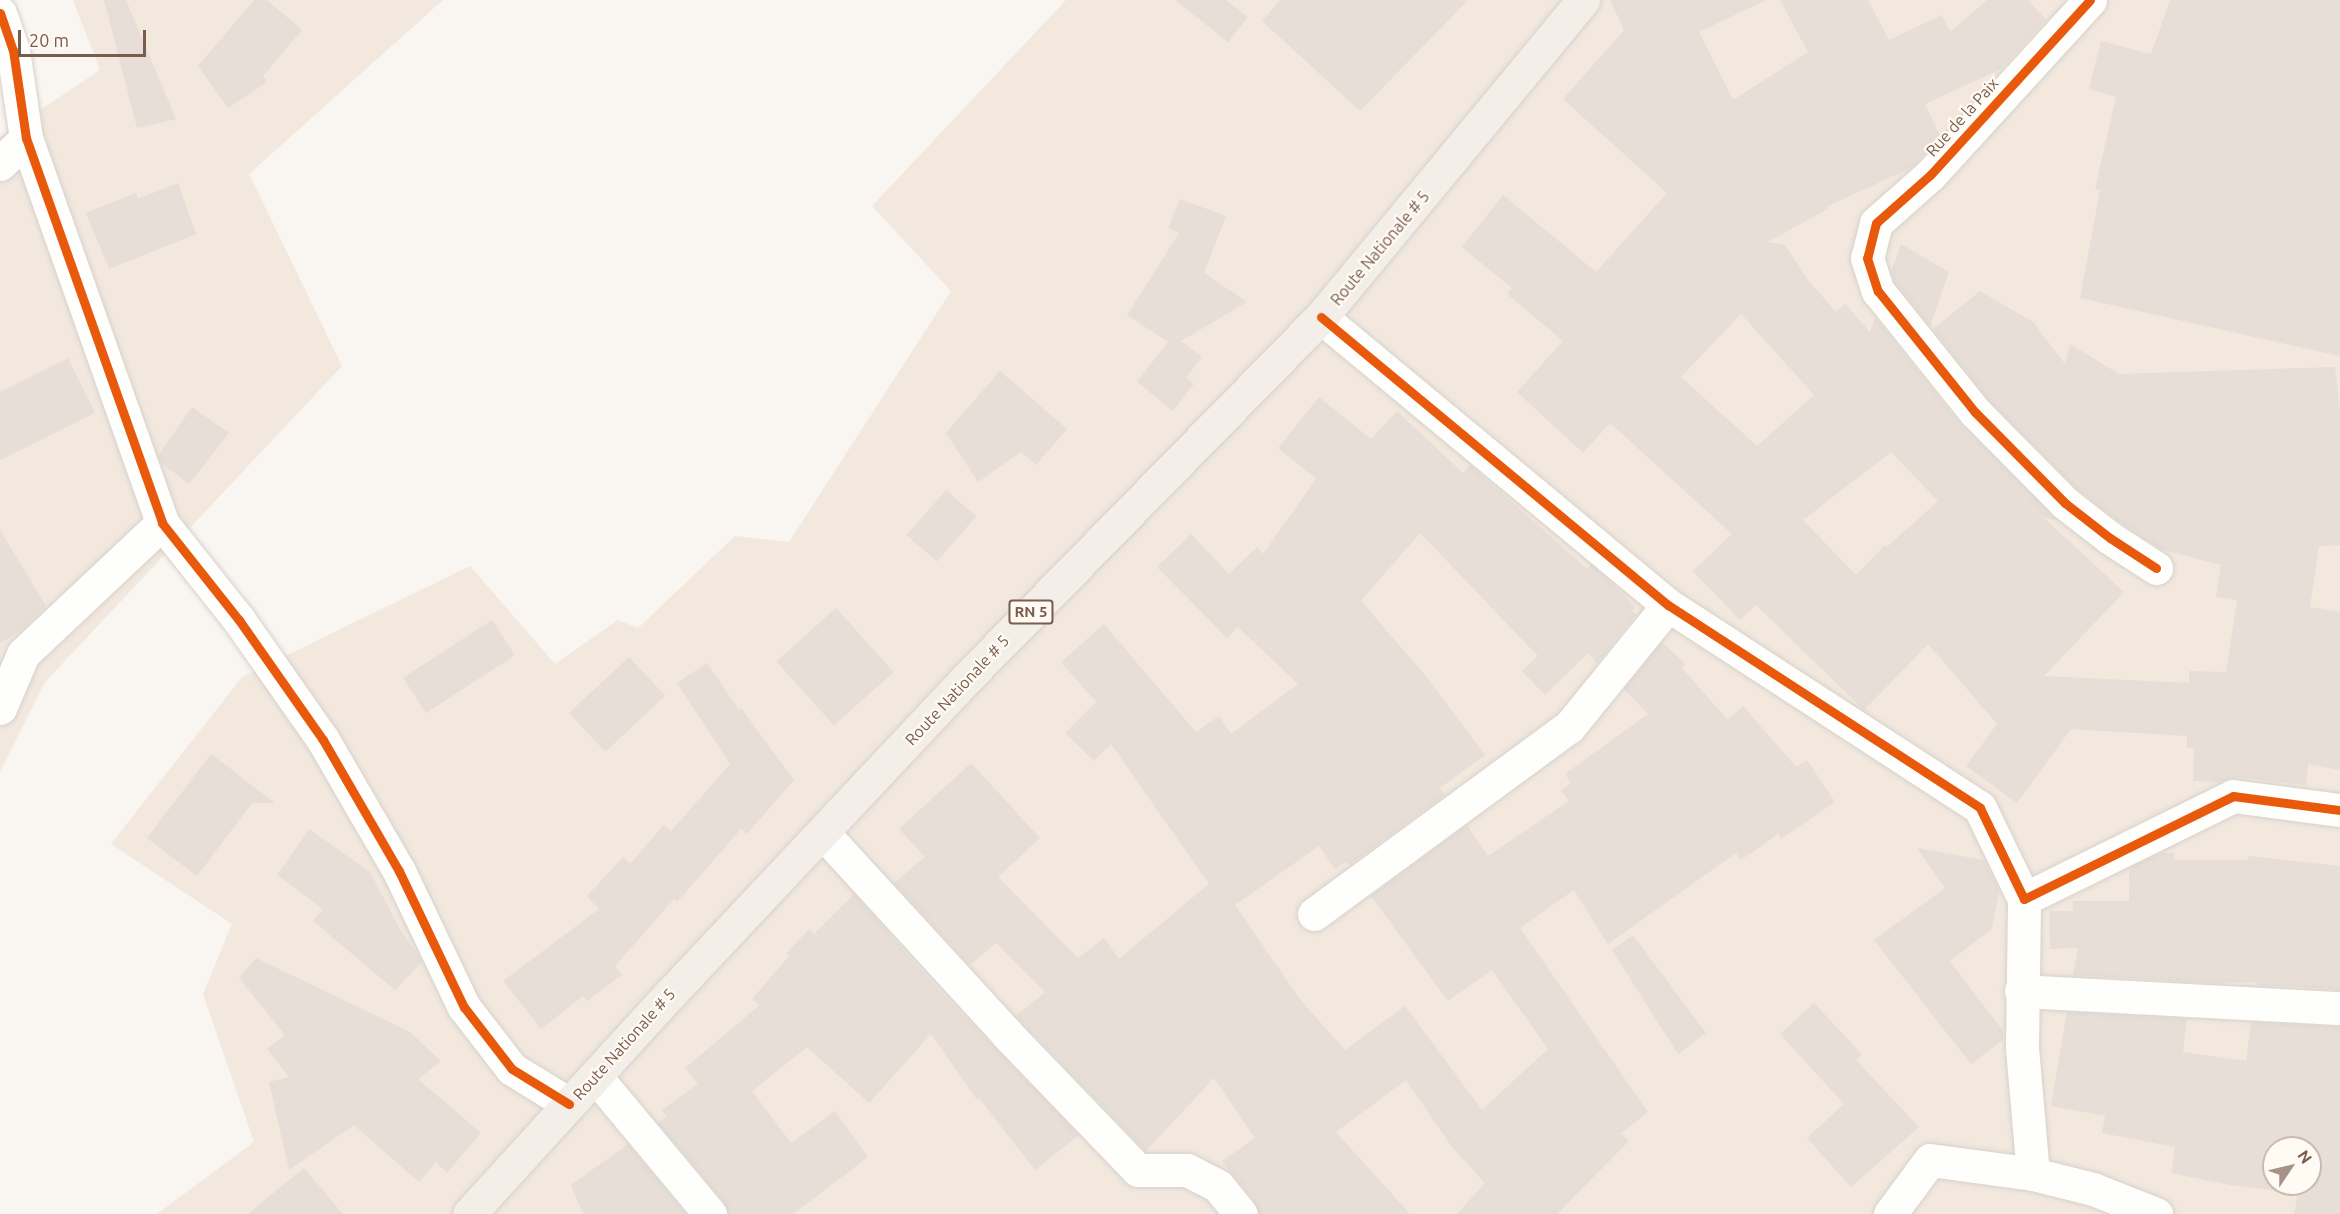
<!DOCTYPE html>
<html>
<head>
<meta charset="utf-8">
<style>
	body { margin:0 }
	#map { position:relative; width:2340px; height:1214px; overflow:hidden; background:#f9f5f0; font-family:Ubuntu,sans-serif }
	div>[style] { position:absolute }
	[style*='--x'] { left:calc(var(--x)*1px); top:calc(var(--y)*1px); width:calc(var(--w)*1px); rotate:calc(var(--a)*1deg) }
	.residential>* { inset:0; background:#f2e8de }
	.building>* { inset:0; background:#e6ded7; transform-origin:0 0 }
	.roads { filter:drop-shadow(0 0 2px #d7d1cb) drop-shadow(0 0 2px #d7d1cb) }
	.minor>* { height:33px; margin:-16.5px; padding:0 16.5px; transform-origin:16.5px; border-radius:16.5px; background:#fefefd }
	.primary>* { height:33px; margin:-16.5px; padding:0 16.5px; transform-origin:16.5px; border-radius:16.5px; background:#f3eee8 }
	.cycleway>* { height:9px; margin:-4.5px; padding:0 4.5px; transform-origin:4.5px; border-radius:4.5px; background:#e8590c }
	span { translate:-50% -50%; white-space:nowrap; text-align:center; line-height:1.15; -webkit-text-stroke:4.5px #fffaf3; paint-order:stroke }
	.shield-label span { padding:2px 4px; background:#fffaf3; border:2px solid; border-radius:4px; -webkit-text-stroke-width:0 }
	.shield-label { font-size:15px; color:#7a5c4d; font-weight:700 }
	.street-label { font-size:16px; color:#7a5c4d }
	.north { position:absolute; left:2262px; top:1136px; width:60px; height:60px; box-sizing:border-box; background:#fffaf3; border:2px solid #cabbb1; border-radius:50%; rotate:55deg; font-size:16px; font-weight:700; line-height:24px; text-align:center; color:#7a5c4d }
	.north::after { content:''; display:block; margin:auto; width:21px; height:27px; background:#a69286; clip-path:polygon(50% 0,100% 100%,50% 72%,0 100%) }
	.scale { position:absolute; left:18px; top:30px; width:128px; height:27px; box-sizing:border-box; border:3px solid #7a5c4d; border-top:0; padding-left:8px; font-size:18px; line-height:21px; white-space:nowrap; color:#7a5c4d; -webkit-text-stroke:4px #fffaf3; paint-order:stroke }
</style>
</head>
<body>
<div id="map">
	<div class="residential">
		<i style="clip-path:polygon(73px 0,443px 0,249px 174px,342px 366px,45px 682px,0 772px,0 137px,100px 70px)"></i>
		<i style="clip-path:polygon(evenodd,1066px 0,2340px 0,2340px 1214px,157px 1214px,254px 1142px,203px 994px,232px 924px,111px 844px,242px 677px,470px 566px,555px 664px,618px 620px,638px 628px,735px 536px,789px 542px,951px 291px,872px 206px,1066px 0,2274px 1148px,2310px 1148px,2310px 1184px,2274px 1184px,2274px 1148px)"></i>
	</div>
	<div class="building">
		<i style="clip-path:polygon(104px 0,126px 0,176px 119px,137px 128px)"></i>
		<i style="clip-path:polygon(254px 0,267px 0,302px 30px,263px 76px,267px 82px,228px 108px,198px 66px)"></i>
		<i style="clip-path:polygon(1175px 0,1226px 0,1248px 17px,1228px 42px)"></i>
		<i style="clip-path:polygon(1280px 0,1468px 0,1360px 111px,1262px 21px)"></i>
		<i style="clip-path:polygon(evenodd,1610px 0,1766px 0,1699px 32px,1733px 100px,1808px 52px,1780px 0,1868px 0,1889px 40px,1942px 15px,1950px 32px,1987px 0,2028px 0,2046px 20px,2001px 69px,1925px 104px,1940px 136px,1917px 162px,1909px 169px,1826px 207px,1829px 208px,1768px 242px,1785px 245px,1808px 280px,1836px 312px,1845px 304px,1870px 332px,1875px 318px,1960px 424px,2058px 521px,2043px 517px,2124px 592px,2044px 676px,2189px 683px,2189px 671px,2226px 672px,2237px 600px,2216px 597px,2221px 565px,2160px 549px,2121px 523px,2077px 489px,1989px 400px,1933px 329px,1980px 291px,2033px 322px,2065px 364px,2070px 344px,2119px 374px,2335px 367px,2340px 410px,2340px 545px,2319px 546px,2310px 607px,2340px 612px,2340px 770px,2308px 764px,2306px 785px,2235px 777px,2219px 782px,2193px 781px,2194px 748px,2187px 748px,2187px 736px,2071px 729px,2017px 803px,1966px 766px,1997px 724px,1928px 644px,1864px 710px,1756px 605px,1740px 620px,1693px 571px,1732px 534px,1610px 423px,1583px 453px,1517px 392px,1563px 341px,1507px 294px,1512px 288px,1462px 247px,1503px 195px,1596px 272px,1667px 193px,1563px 99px,1624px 30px,1610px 0,1741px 314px,1814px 395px,1757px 446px,1681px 377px,1741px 314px,1610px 0,1891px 452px,1938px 501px,1887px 547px,1885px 545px,1856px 575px,1803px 520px,1891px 452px)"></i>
		<i style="clip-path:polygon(2170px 0,2340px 0,2340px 356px,2080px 298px,2100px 190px,2095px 189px,2116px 97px,2089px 89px,2101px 41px,2151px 54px)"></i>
		<i style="clip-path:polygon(178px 183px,196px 234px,109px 269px,86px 213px,136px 193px,138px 199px)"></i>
		<i style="clip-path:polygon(1180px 199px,1226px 216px,1204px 273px,1247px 302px,1181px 341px,1202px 357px,1186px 378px,1194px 384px,1173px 411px,1137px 382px,1168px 342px,1127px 315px,1179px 233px,1168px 228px)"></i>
		<i style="clip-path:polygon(1901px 244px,1949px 272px,1930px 326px,1895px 282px,1891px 272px)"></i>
		<i style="clip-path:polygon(68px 358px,95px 413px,0 460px,0 392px)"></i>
		<i style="clip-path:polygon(1000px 371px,1067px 429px,1036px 465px,1021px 452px,978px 482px,946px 433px)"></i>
		<i style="clip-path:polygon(1319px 397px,1371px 439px,1397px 411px,1463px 473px,1470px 465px,1587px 569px,1591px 565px,1613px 584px,1635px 607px,1632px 611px,1636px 615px,1597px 663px,1588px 653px,1545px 695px,1522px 671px,1538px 656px,1420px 533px,1361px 601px,1426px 676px,1485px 755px,1440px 788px,1445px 795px,1349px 865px,1346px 862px,1335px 869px,1319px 846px,1235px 905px,1299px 998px,1345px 1050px,1405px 1006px,1482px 1110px,1548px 1049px,1492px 970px,1448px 1001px,1371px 896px,1467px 825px,1488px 856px,1569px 801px,1561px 790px,1571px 783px,1565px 774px,1648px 714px,1624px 689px,1662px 642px,1685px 664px,1682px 668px,1728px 720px,1743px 706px,1796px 767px,1807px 760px,1835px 802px,1781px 839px,1778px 834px,1741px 860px,1736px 853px,1608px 944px,1574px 890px,1520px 928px,1648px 1112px,1621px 1133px,1629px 1141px,1557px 1214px,1457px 1214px,1485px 1183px,1452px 1147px,1406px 1080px,1336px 1132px,1410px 1214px,1259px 1214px,1255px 1202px,1222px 1161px,1255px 1138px,1214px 1078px,1146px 1151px,1016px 1016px,1045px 992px,996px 943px,970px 965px,894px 883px,925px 857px,899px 829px,971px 763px,1040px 838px,998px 877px,1078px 958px,1104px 938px,1119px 959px,1209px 884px,1111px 744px,1094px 761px,1065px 733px,1096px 702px,1061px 662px,1104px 624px,1196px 732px,1219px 716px,1231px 734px,1298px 684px,1238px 627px,1227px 638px,1157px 567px,1191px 534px,1229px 574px,1257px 547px,1263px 554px,1316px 479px,1278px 448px)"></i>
		<i style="clip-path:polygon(192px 407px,229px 433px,189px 484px,161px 463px,158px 456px)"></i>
		<i style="left:946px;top:490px;width:40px;height:60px;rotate:41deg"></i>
		<i style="clip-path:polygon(0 530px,46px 606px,20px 631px,0 643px)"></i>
		<i style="left:836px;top:608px;width:86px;height:80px;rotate:48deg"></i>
		<i style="left:492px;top:620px;width:42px;height:106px;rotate:57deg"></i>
		<i style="left:629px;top:657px;width:53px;height:82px;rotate:47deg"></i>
		<i style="clip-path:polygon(707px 663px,739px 710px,741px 708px,794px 780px,747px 834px,741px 829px,677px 902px,674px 899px,615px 966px,622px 975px,587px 1001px,583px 996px,541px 1029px,503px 981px,599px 909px,587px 896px,623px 857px,630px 864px,664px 825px,671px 831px,730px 764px,677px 683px)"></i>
		<i style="clip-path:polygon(211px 754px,275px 803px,252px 803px,197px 876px,147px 838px)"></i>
		<i style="clip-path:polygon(309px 829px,370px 872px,401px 931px,419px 956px,422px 962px,395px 990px,313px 921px,323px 909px,277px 875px)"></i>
		<i style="clip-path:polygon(1917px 848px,1984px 860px,1999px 890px,1992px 929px,1950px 961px,2003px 1031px,2003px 1040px,1971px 1064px,1874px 940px,1945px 888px)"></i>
		<i style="clip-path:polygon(2160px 853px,2174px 853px,2174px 860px,2248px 860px,2248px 856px,2340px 866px,2340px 989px,2257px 985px,2257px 982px,2215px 983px,2073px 975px,2078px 948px,2050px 949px,2049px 911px,2073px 911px,2073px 901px,2129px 901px,2129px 886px,2132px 887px,2129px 884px,2129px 868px)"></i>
		<i style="clip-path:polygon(854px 894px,940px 991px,1079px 1135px,1035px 1170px,979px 1098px,977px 1100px,931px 1034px,869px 1103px,807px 1047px,752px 1091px,791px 1143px,835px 1111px,868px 1157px,793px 1214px,728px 1214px,724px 1202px,658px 1123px,667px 1116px,662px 1110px,698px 1084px,685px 1068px,760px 1005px,752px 999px,789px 956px,786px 954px,809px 929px,814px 934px)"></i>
		<i style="clip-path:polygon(1633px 935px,1706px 1033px,1678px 1054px,1612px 950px)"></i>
		<i style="clip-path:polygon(256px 958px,410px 1032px,441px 1061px,418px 1079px,481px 1133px,447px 1173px,436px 1162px,419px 1182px,354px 1125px,289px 1170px,269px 1082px,289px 1077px,267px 1049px,285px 1035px,239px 978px)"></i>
		<i style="clip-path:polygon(1814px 1003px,1862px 1054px,1856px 1060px,1919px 1127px,1851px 1187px,1807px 1138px,1844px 1104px,1780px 1034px)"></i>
		<i style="clip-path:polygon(evenodd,2067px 1012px,2187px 1019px,2183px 1052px,2246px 1061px,2251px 1022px,2340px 1027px,2340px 1214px,2294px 1214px,2298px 1193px,2230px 1185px,2171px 1173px,2175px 1147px,2102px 1133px,2105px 1116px,2051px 1106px,2067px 1012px,2274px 1148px,2310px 1148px,2310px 1184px,2274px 1184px,2274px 1148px)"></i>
		<i style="clip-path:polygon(628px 1144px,686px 1214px,583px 1214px,571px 1185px)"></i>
		<i style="clip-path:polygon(304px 1168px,343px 1214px,248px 1214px)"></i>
	</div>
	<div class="roads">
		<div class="minor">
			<i style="--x:2090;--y:0;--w:237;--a:132.4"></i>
			<i style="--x:1930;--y:175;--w:72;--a:138.4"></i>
			<i style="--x:1876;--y:223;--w:36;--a:104"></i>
			<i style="--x:1867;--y:258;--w:35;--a:72"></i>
			<i style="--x:1878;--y:291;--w:155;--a:51.3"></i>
			<i style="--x:1975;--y:412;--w:128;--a:45.3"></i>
			<i style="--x:2065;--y:503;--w:57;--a:37.9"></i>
			<i style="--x:2110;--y:538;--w:55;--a:33.1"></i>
			<i style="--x:0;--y:13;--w:39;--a:71"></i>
			<i style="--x:13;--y:50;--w:89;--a:81.6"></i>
			<i style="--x:26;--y:138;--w:408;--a:70.5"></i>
			<i style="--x:162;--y:523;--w:124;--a:51.6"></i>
			<i style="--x:239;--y:620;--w:146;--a:55"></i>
			<i style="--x:323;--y:740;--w:151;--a:59.9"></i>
			<i style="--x:399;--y:871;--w:151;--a:64.5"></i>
			<i style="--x:464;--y:1007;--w:78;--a:52.3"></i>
			<i style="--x:512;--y:1069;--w:67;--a:31.6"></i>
			<i style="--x:0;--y:164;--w:37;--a:-45"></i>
			<i style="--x:1321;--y:317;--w:451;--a:39.7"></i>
			<i style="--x:1668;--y:605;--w:372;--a:33"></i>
			<i style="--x:1980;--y:808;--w:101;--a:64.2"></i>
			<i style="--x:2024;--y:899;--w:233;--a:-26.2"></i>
			<i style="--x:2233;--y:796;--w:108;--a:7.5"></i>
			<i style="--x:0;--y:708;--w:59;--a:-66.9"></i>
			<i style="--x:23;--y:654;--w:191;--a:-43.3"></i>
			<i style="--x:823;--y:833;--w:271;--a:47.5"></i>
			<i style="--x:1006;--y:1033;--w:190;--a:46.1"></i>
			<i style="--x:1138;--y:1170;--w:49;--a:0"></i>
			<i style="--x:1187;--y:1170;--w:35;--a:27"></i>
			<i style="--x:1218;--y:1186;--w:36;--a:51"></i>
			<i style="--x:1314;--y:914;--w:316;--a:-36.3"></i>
			<i style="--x:1569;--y:727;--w:157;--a:-50.9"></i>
			<i style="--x:2021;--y:991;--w:319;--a:3.1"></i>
			<i style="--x:595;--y:1076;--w:180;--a:50.2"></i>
			<i style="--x:2033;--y:1174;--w:62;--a:14"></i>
			<i style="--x:2093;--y:1189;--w:68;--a:21.6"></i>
			<i style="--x:1890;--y:1214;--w:67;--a:-53.5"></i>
			<i style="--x:1930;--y:1160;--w:104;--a:7.7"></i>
			<i style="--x:2033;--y:1174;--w:126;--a:-95"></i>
			<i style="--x:2022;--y:1048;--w:149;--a:-89.2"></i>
		</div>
		<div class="primary">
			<i style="--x:469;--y:1214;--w:301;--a:-47.6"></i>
			<i style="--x:672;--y:992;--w:427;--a:-46.8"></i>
			<i style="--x:964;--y:681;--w:510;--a:-45.56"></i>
			<i style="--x:1321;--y:317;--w:411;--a:-50.4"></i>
		</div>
	</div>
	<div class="cycleway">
		<i style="--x:2090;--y:0;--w:237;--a:132.4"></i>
		<i style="--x:1930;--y:175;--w:72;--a:138.4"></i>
		<i style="--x:1876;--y:223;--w:36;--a:104"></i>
		<i style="--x:1867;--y:258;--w:35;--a:72"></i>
		<i style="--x:1878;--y:291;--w:155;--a:51.3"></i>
		<i style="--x:1975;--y:412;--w:128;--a:45.3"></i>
		<i style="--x:2065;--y:503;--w:57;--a:37.9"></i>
		<i style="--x:2110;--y:538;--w:55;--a:33.1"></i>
		<i style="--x:0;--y:13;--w:39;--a:71"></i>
		<i style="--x:13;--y:50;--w:89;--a:81.6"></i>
		<i style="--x:26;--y:138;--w:408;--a:70.5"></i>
		<i style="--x:162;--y:523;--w:124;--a:51.6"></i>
		<i style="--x:239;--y:620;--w:146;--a:55"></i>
		<i style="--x:323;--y:740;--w:151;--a:59.9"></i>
		<i style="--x:399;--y:871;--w:151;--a:64.5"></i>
		<i style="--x:464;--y:1007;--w:78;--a:52.3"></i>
		<i style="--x:512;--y:1069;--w:67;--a:31.6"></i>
		<i style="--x:1321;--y:317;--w:451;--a:39.7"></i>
		<i style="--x:1668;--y:605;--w:372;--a:33"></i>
		<i style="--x:1980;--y:808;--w:101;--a:64.2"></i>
		<i style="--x:2024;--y:899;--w:233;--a:-26.2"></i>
		<i style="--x:2233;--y:796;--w:108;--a:7.5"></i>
	</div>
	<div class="shield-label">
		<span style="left:1031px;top:612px">RN 5</span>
	</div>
	<div class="street-label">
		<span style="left:1962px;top:117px;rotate:-48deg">Rue de la Paix</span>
		<span style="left:1380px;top:248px;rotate:-50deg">Route Nationale # 5</span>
		<span style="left:957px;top:690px;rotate:-47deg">Route Nationale # 5</span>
		<span style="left:624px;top:1044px;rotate:-48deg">Route Nationale # 5</span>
	</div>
	<div class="north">N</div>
	<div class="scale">20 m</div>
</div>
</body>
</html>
